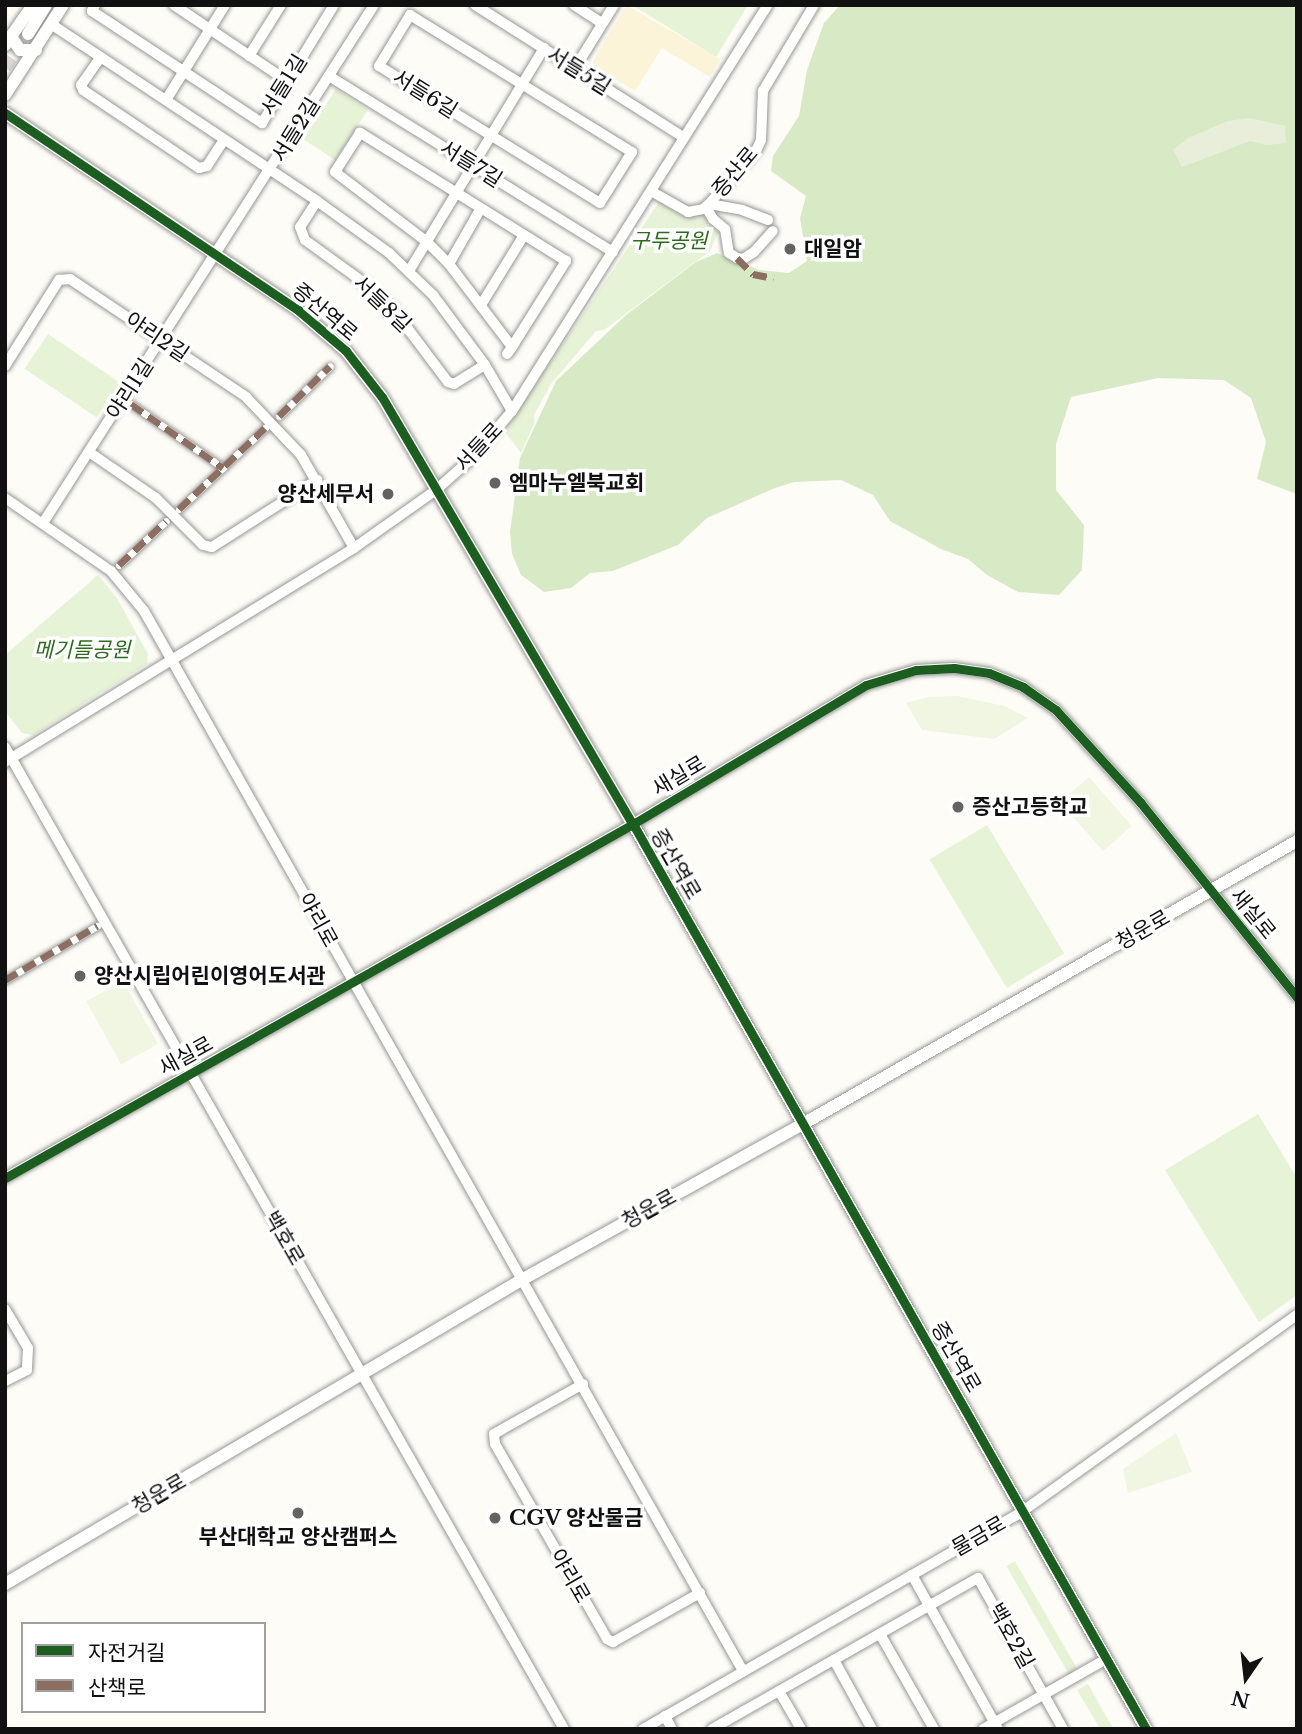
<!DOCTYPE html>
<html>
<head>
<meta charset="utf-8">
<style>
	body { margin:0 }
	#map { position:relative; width:1302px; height:1734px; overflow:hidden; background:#fdfcf7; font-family:"Libre Baskerville","Noto Sans KR",serif }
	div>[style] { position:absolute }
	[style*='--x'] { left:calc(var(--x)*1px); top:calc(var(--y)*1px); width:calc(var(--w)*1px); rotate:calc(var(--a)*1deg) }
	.green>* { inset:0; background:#e7f3d7; transform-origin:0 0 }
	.forest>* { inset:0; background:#d8eac5 }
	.sand>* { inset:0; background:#fcf4d9 }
	.cemetery>* { inset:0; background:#e9eedb }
	.pitch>* { inset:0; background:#f0f6e1; transform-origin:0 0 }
	.tertiary-tunnel>* { height:12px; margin-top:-6px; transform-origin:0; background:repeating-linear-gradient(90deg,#dad9d4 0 12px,transparent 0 18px) }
	.roads { filter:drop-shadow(0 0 2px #979795) drop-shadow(0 0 2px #979795) }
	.pedestrian>* { height:7px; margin:-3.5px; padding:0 3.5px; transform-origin:3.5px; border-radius:3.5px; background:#fffffe }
	.minor>* { height:10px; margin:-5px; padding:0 5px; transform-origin:5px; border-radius:5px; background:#fffffe }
	.tertiary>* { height:12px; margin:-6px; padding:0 6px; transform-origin:6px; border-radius:6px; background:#fffffe }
	.quiet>* { height:7px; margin-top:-3.5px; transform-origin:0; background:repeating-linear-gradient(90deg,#8d6e63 0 14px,transparent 0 21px) }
	.cycleway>* { height:9px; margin:-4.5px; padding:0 4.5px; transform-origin:4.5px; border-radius:4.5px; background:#1b5e20 }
	.dots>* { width:19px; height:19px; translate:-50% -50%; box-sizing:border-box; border:4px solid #fff; border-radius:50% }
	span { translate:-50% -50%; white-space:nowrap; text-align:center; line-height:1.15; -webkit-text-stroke:7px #fff; paint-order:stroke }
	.street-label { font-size:21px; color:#111 }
	.park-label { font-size:21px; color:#2f6b1f; font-style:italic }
	.poi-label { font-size:21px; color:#111; font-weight:700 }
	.left { translate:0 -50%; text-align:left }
	.right { translate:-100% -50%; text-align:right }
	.frame { position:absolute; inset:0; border:7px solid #111; pointer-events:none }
	.legend { position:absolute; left:21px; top:1622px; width:245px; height:91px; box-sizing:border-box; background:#fff; border:2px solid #a0a0a0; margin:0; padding:9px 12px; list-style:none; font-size:21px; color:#111 }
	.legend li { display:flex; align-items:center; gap:14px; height:35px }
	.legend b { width:35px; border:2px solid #a0a0a0 }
	.north { position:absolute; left:1211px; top:1643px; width:70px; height:70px; -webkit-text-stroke:5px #fff; paint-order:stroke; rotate:194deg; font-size:19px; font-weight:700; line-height:28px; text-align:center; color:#111 }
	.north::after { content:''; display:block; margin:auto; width:24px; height:32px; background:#111; clip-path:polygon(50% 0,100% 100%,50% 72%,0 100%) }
</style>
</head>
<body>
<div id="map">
	<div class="green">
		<i style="clip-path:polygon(632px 5px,748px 5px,716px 57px)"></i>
		<i style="left:336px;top:89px;width:38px;height:60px;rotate:33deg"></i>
		<i style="clip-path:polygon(661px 199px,689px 215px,707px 213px,718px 233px,710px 251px,604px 330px,596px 331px,551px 384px,534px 415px,535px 422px,521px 453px,504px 431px)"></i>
		<i style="left:48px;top:334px;width:87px;height:42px;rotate:34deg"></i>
		<i style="clip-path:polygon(98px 575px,117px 598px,148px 654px,147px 664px,33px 735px,22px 733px,5px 711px,5px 655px)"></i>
		<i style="left:987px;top:825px;width:150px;height:67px;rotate:59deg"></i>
		<i style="clip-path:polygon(1258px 1114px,1297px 1178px,1297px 1295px,1259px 1322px,1165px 1170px)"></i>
		<i style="left:1015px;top:1561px;width:125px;height:10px;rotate:60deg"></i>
		<i style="clip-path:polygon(1088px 1684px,1102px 1709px,1114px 1729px,1100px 1729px,1077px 1690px)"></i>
	</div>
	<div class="forest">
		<i style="clip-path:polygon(840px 5px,1297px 5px,1297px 494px,1257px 479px,1266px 442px,1251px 398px,1224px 380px,1158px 378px,1071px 397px,1056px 444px,1056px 490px,1084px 525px,1082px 570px,1059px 595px,1018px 592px,987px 575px,968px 559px,941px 549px,890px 521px,873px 495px,841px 480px,794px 482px,775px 488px,707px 518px,678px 545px,613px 571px,590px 573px,571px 588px,544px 592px,521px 575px,512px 554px,510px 532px,520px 458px,556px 381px,626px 315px,696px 262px,717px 253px,759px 270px,789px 273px,807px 261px,800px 218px,806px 196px,771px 171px,773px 156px,799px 116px,807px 70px,824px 23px)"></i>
	</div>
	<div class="sand">
		<i style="clip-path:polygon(626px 5px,720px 59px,710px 77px,662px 48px,635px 91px,591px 65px)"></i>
	</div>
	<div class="cemetery">
		<i style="clip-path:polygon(1249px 118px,1285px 126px,1286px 143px,1267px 145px,1250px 141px,1182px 167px,1173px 150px,1188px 138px,1228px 121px)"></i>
	</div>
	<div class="pitch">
		<i style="clip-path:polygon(957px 696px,1005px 706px,1028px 718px,994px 739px,922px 730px,906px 703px,929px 697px)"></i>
		<i style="left:1089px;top:777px;width:65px;height:38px;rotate:49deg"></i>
		<i style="left:123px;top:981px;width:72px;height:42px;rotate:61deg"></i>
		<i style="clip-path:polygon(1176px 1433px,1192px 1472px,1128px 1493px,1123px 1469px)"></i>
	</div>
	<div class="tertiary-tunnel">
		<i style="--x:5;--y:68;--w:41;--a:-55.9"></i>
	</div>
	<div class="roads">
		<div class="pedestrian">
			<i style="--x:131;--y:404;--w:112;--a:34.8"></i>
			<i style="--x:279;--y:416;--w:71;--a:-44.4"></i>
			<i style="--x:179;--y:509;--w:118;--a:-43.3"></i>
			<i style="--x:119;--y:565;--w:64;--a:-43.1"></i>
			<i style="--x:5;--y:980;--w:107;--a:-30.4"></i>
		</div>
		<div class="minor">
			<i style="--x:95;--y:5;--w:7;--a:117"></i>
			<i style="--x:92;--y:11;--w:204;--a:33.4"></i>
			<i style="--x:262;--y:123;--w:138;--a:-58.6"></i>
			<i style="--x:174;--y:5;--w:136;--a:33.9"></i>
			<i style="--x:475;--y:5;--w:246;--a:32.4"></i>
			<i style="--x:574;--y:5;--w:33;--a:33"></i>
			<i style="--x:410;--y:15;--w:261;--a:31.7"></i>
			<i style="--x:632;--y:152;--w:60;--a:122.1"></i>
			<i style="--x:600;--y:203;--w:260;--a:-148.2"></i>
			<i style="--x:379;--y:66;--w:60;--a:-58.7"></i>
			<i style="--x:51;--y:24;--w:320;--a:33.6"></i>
			<i style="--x:317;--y:201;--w:31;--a:123"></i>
			<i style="--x:300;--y:227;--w:14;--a:69"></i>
			<i style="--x:305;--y:240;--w:72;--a:35.9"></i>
			<i style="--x:363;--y:282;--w:40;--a:42"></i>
			<i style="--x:393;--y:309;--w:91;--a:53"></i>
			<i style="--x:448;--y:382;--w:6;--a:18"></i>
			<i style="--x:454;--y:384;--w:36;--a:-32"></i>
			<i style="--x:249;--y:56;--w:60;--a:-57.9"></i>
			<i style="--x:100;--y:58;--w:33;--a:125"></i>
			<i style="--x:81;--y:85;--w:5;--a:68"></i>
			<i style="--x:83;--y:90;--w:140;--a:33.9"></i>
			<i style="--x:199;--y:168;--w:8;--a:-14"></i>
			<i style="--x:207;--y:166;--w:31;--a:-57"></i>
			<i style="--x:575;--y:68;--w:74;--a:-58.2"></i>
			<i style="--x:329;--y:76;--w:334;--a:31.8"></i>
			<i style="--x:166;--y:100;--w:112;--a:-58.2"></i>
			<i style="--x:651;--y:191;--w:43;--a:29.6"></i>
			<i style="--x:688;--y:212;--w:15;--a:-11"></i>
			<i style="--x:703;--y:209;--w:8;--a:-40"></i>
			<i style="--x:709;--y:204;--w:73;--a:-48.9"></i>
			<i style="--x:757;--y:149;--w:10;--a:-66"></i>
			<i style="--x:761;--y:140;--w:49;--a:-87.7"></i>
			<i style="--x:763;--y:91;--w:100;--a:-59.3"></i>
			<i style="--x:317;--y:201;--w:89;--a:35.8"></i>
			<i style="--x:389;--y:253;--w:61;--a:43.7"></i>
			<i style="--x:433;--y:295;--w:87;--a:53.4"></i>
			<i style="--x:485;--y:365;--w:53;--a:59.6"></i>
			<i style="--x:709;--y:204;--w:34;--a:10"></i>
			<i style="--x:742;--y:210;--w:28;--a:21"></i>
			<i style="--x:706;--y:207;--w:14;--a:60"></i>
			<i style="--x:713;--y:219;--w:16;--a:40"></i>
			<i style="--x:725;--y:229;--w:24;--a:81"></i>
			<i style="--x:729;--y:253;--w:9;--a:32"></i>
			<i style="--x:737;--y:258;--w:6;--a:9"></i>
			<i style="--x:743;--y:259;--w:13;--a:-32"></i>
			<i style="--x:754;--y:252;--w:28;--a:-48"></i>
			<i style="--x:449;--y:264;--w:64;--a:-60.3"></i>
			<i style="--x:409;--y:271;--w:261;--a:-58.8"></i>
			<i style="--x:481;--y:305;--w:82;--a:-58.4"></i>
			<i style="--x:507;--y:354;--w:9;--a:-54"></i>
			<i style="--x:512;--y:347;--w:102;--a:-57.9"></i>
			<i style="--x:566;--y:261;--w:243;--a:-148.1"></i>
			<i style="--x:360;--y:133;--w:46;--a:122.7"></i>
			<i style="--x:335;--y:172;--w:114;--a:37.2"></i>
			<i style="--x:426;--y:241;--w:33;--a:45"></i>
			<i style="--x:449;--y:264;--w:104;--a:52.8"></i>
			<i style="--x:5;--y:366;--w:102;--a:-57.9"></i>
			<i style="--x:59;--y:280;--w:11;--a:-5"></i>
			<i style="--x:70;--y:279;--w:212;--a:33.8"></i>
			<i style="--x:246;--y:397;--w:80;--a:46.5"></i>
			<i style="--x:301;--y:455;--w:107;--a:60.3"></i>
			<i style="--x:89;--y:452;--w:81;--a:34.5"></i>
			<i style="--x:156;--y:498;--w:66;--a:45"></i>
			<i style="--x:203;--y:545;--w:9;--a:13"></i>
			<i style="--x:212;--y:547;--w:125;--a:-32.5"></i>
			<i style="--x:5;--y:498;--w:129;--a:34.6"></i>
			<i style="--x:111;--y:571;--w:52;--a:50.5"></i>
			<i style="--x:144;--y:611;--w:1218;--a:60.53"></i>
			<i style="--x:43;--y:523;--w:615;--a:-57.42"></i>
			<i style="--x:5;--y:747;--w:1130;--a:60.35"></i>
			<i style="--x:5;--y:762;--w:409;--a:-31.5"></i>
			<i style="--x:354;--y:548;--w:100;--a:-35.3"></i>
			<i style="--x:436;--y:490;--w:47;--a:-41.5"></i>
			<i style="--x:471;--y:459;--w:63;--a:-49.5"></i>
			<i style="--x:512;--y:411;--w:480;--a:-57.8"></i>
			<i style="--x:5;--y:1178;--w:721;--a:-29.41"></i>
			<i style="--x:633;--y:824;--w:271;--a:-30.8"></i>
			<i style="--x:866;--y:685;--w:52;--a:-16.7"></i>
			<i style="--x:916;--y:670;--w:38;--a:-3"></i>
			<i style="--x:954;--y:668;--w:35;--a:8"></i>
			<i style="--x:989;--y:673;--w:37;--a:22"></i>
			<i style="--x:1023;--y:687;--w:40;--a:34.9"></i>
			<i style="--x:1056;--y:710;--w:125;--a:47.6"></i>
			<i style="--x:1140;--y:802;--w:250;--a:51.2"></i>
			<i style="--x:5;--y:1309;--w:45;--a:59.5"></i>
			<i style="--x:28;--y:1348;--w:22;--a:93"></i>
			<i style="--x:27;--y:1370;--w:25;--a:153"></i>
			<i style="--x:583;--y:1384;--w:102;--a:150.7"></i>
			<i style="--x:494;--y:1434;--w:10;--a:84"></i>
			<i style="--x:495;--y:1444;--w:225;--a:60.1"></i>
			<i style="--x:607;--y:1639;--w:7;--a:27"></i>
			<i style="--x:613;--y:1642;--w:100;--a:-29.4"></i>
			<i style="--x:912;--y:1575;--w:176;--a:60.8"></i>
			<i style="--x:880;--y:1634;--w:109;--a:60.4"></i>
			<i style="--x:834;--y:1660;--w:79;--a:61.2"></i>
			<i style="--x:779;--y:1691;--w:44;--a:59.9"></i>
			<i style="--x:665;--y:1716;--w:15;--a:62"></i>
			<i style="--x:643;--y:1729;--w:438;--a:-29.8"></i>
			<i style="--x:1023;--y:1511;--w:337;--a:-35.6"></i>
			<i style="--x:712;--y:1729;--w:306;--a:-29.6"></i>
			<i style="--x:978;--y:1578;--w:173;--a:60.6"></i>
			<i style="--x:983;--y:1729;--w:142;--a:-29.6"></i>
		</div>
		<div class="tertiary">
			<i style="--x:28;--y:34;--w:34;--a:-58"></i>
			<i style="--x:11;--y:37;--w:16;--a:55"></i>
			<i style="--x:20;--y:50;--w:16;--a:0"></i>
			<i style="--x:5;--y:45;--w:49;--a:-55"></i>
			<i style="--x:5;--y:95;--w:107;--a:-57.2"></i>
			<i style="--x:5;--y:113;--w:353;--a:33.9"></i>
			<i style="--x:298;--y:310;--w:63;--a:40.5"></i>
			<i style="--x:346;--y:351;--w:58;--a:52"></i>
			<i style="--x:382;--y:397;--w:495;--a:59.6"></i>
			<i style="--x:633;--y:824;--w:1040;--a:60.45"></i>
			<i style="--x:5;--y:1584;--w:601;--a:-30.49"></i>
			<i style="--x:523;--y:1279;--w:320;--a:-29"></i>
			<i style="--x:803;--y:1124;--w:569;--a:-29.81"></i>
		</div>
	</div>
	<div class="quiet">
		<i style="--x:737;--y:258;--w:23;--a:45"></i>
		<i style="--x:753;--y:274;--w:21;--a:11"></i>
		<i style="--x:131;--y:404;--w:112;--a:34.8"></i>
		<i style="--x:279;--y:416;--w:71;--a:-44.4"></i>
		<i style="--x:179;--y:509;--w:118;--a:-43.3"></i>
		<i style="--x:119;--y:565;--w:64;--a:-43.1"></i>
		<i style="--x:5;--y:980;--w:107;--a:-30.4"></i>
	</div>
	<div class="cycleway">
		<i style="--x:5;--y:113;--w:353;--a:33.9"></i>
		<i style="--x:298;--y:310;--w:63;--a:40.5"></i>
		<i style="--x:346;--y:351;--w:58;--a:52"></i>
		<i style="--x:382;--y:397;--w:495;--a:59.6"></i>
		<i style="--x:633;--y:824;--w:1040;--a:60.45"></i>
		<i style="--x:5;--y:1178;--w:721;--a:-29.41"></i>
		<i style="--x:633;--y:824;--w:271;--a:-30.8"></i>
		<i style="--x:866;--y:685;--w:52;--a:-16.7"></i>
		<i style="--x:916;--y:670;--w:38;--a:-3"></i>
		<i style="--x:954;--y:668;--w:35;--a:8"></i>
		<i style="--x:989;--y:673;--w:37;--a:22"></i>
		<i style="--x:1023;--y:687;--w:40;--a:34.9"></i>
		<i style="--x:1056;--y:710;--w:125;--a:47.6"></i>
		<i style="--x:1140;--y:802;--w:250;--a:51.2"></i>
	</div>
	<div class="dots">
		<i style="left:790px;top:249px;background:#646362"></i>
		<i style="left:495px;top:483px;background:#646362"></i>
		<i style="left:388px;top:494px;background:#646362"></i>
		<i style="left:958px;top:807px;background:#646362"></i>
		<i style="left:80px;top:976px;background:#646362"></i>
		<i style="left:298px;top:1513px;background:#646362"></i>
		<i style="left:495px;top:1518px;background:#646362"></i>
	</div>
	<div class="street-label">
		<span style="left:579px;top:71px;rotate:32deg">서들5길</span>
		<span style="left:284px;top:85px;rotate:-58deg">서들1길</span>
		<span style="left:425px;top:94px;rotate:32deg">서들6길</span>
		<span style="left:296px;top:130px;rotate:-58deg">서들2길</span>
		<span style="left:471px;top:164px;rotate:32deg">서들7길</span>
		<span style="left:735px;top:172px;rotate:-50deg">증산로</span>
		<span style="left:382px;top:304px;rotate:44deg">서들8길</span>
		<span style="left:325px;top:312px;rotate:40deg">증산역로</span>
		<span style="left:157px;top:337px;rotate:34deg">야리2길</span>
		<span style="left:130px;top:389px;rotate:-57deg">야리1길</span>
		<span style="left:479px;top:447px;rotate:-47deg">서들로</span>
		<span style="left:679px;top:776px;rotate:-31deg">새실로</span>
		<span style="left:676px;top:864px;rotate:60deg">증산역로</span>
		<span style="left:1253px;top:914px;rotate:51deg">새실로</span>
		<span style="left:318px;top:920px;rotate:61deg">야리로</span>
		<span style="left:1143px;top:930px;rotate:-30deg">청운로</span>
		<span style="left:186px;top:1056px;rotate:-29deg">새실로</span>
		<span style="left:649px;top:1209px;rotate:-29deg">청운로</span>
		<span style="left:284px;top:1238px;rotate:60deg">백호로</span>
		<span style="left:956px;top:1357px;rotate:60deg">증산역로</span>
		<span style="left:159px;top:1494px;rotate:-30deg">청운로</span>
		<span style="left:979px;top:1536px;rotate:-30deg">물금로</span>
		<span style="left:570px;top:1576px;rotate:60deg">야리로</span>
		<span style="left:1011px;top:1636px;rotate:61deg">백호2길</span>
	</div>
	<div class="park-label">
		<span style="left:669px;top:241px">구두공원</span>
		<span style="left:82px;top:650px">메기들공원</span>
	</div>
	<div class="poi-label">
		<span class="left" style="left:804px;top:249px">대일암</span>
		<span class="left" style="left:509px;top:483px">엠마누엘북교회</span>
		<span class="right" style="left:374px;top:494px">양산세무서</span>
		<span class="left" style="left:972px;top:807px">증산고등학교</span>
		<span class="left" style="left:94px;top:976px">양산시립어린이영어도서관</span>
		<span class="left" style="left:509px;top:1518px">CGV 양산물금</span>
		<span style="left:298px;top:1537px">부산대학교 양산캠퍼스</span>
	</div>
	<div class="frame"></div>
	<ul class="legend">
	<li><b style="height:9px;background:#1b5e20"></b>자전거길</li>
	<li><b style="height:9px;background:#8d6e63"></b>산책로</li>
	</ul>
	<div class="north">N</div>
</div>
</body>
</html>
